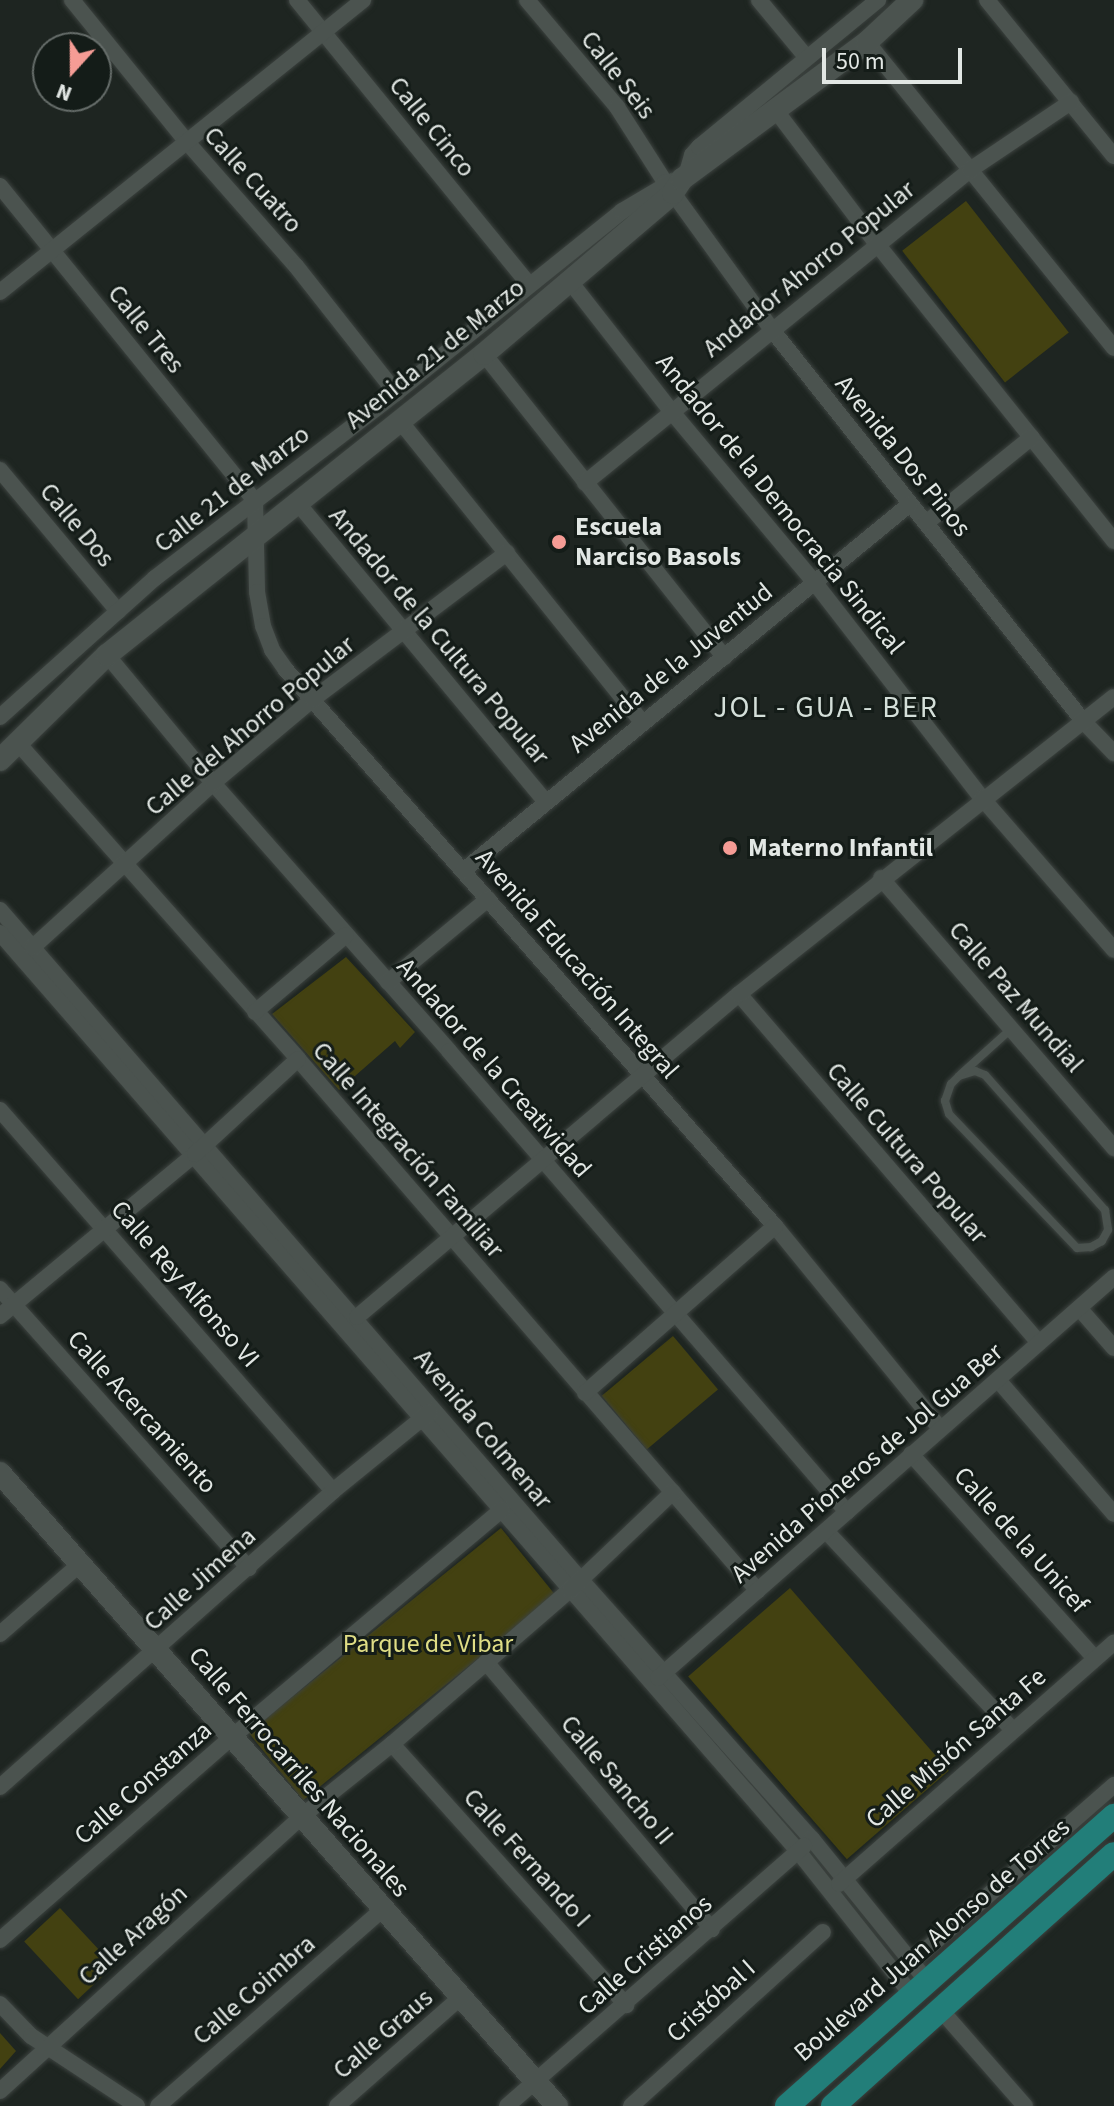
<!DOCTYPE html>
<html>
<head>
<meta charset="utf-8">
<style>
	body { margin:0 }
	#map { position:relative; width:1114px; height:2106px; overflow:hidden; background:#1e2521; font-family:"Source Sans 3",sans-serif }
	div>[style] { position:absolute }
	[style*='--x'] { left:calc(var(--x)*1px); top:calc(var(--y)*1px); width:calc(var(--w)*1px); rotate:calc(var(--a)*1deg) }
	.green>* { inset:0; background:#434111; transform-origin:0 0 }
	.roads { filter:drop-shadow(0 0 2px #3c423f) drop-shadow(0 0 2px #3c423f) }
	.lane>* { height:8px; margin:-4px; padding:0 4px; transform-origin:4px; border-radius:4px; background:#4b534f }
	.street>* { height:16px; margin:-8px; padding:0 8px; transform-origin:8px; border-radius:8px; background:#4b534f }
	.secondary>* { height:22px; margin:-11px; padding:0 11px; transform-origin:11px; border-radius:11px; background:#4b534f }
	.primary>* { height:24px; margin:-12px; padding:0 12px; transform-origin:12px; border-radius:12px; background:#227e79 }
	.dots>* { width:22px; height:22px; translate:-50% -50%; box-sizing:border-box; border:4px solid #141c18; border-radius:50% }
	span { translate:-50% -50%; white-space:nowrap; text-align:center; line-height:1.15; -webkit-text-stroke:6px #141c18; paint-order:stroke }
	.street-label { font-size:26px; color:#e2e7e4 }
	.poi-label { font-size:26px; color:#e2e7e4; font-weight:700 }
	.left { translate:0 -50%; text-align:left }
	.park-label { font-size:26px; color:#dfdd85 }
	.quarter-label { font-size:30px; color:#d4dfd9; letter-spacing:2px }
	.north { position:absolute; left:32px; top:32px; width:80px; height:80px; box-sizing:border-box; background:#141c18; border:2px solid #666d6a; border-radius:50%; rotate:201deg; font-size:22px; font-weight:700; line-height:32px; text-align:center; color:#e2e7e4 }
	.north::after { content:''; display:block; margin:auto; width:28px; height:36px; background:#f59c95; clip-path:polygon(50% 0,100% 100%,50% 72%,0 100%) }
	.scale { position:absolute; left:822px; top:48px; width:140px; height:36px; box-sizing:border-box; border:4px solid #e2e7e4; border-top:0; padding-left:10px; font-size:24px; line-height:28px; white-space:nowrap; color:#e2e7e4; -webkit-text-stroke:6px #141c18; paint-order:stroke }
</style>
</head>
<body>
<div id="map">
	<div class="green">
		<i style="left:966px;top:201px;width:167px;height:81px;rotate:52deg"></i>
		<i style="clip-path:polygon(346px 957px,415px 1032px,400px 1048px,395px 1041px,339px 1090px,272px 1014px)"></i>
		<i style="left:673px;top:1336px;width:70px;height:93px;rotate:50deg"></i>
		<i style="left:501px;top:1528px;width:87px;height:325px;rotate:51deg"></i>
		<i style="left:790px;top:1588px;width:242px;height:135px;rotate:49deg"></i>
		<i style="left:60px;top:1908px;width:79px;height:49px;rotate:47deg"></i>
		<i style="clip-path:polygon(0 2033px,16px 2051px,0 2069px)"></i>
	</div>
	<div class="roads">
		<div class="lane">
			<i style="--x:975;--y:1071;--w:11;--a:22"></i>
			<i style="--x:985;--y:1075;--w:181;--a:48.4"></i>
			<i style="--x:1105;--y:1210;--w:20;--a:81"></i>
			<i style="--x:1108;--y:1230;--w:13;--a:119"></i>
			<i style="--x:1102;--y:1241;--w:13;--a:151"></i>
			<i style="--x:1091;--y:1247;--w:14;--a:176"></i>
			<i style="--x:1077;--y:1248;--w:185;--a:-133.7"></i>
			<i style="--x:949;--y:1114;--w:14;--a:-107"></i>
			<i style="--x:945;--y:1101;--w:18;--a:-71"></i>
			<i style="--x:951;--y:1084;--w:11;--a:-45"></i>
			<i style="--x:959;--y:1076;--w:17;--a:-17"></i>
			<i style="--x:961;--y:1074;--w:67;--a:-42"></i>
		</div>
		<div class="street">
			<i style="--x:72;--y:0;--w:183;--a:51"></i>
			<i style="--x:187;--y:142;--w:165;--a:48.7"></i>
			<i style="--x:296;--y:266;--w:162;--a:51.8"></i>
			<i style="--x:297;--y:0;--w:367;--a:50.8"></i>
			<i style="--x:527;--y:0;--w:140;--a:49.9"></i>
			<i style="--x:617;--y:107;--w:89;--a:57.4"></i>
			<i style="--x:665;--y:182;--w:184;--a:54.1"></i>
			<i style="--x:773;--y:331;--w:498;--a:51.5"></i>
			<i style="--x:1083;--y:721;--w:45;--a:45.9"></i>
			<i style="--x:759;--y:0;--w:75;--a:50.4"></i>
			<i style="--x:987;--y:0;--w:201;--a:50.9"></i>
			<i style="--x:867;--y:42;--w:393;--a:51.1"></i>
			<i style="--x:777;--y:112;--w:166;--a:52.9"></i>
			<i style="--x:877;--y:244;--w:380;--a:51.4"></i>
			<i style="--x:686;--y:176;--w:22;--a:-74"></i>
			<i style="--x:692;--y:155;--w:11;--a:-49"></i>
			<i style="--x:699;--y:147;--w:232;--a:-39.4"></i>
			<i style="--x:0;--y:186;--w:405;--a:51"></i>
			<i style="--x:255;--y:501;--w:91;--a:88.7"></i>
			<i style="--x:257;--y:592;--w:35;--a:80"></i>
			<i style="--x:263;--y:626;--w:26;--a:69"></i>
			<i style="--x:272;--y:650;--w:24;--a:55"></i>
			<i style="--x:286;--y:670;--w:740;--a:48.67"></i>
			<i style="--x:775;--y:1226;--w:261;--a:50.8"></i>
			<i style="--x:568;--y:279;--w:169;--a:52"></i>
			<i style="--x:672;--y:412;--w:223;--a:50.1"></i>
			<i style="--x:815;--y:583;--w:272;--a:52.2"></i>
			<i style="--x:982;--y:798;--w:201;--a:49"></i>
			<i style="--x:0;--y:292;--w:466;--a:-38.8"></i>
			<i style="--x:484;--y:354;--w:387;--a:51.6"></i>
			<i style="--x:400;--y:421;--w:388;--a:51.2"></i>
			<i style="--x:0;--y:470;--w:184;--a:50.1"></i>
			<i style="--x:585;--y:483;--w:496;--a:-39.1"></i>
			<i style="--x:970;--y:170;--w:122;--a:-34"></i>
			<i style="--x:296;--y:501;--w:390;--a:50.3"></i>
			<i style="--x:926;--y:523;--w:136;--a:-39.1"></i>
			<i style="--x:107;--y:655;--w:166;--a:50.4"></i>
			<i style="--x:213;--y:783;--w:357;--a:48.6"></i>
			<i style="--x:449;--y:1051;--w:609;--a:49.19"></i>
			<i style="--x:0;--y:717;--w:208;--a:-41.9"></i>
			<i style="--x:155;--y:578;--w:304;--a:-37.5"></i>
			<i style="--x:396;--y:393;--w:290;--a:-38.8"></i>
			<i style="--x:622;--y:211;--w:59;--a:-30.5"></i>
			<i style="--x:17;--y:742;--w:424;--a:48.4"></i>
			<i style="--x:298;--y:1059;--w:703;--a:49.15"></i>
			<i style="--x:463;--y:871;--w:578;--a:-39.39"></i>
			<i style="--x:881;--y:878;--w:357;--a:49.2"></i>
			<i style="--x:0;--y:910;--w:887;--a:49.07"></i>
			<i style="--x:581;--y:1580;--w:347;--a:48.3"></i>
			<i style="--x:812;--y:1839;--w:183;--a:51"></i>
			<i style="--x:0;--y:933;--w:1216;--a:49"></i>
			<i style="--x:798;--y:1851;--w:184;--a:51.6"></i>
			<i style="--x:33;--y:947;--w:244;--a:-42.3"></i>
			<i style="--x:213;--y:783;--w:131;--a:-40"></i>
			<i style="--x:313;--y:699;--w:243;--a:-37"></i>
			<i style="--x:388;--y:982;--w:130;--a:-39.7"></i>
			<i style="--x:739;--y:994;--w:460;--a:49.3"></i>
			<i style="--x:255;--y:1012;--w:119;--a:-40.2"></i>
			<i style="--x:0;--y:1110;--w:506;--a:48.85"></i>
			<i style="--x:0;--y:1289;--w:374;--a:48.3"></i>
			<i style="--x:1079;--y:1308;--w:53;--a:48.8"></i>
			<i style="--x:0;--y:1316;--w:254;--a:-39.7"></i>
			<i style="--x:195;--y:1154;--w:140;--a:-42.7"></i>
			<i style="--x:357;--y:1317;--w:500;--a:-40.22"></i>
			<i style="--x:739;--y:994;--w:478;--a:-38.4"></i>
			<i style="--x:998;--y:1380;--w:177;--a:49.1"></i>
			<i style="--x:585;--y:1393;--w:253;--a:-41.3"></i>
			<i style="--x:911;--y:1454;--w:275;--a:48"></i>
			<i style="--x:826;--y:1531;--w:273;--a:46.8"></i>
			<i style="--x:0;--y:1634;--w:106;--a:-41.2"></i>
			<i style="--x:486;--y:1662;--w:350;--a:49.8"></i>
			<i style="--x:658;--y:1678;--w:607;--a:-41.33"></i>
			<i style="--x:392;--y:1744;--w:351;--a:48.1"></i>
			<i style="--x:0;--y:1787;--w:446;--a:-41.6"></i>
			<i style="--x:333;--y:1491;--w:125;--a:-39.2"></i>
			<i style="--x:839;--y:1884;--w:366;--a:-41.3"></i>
			<i style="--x:0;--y:1940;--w:308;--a:-41.2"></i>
			<i style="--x:232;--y:1737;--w:353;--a:-40.1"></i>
			<i style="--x:912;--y:1962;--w:269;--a:-41.2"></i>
			<i style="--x:0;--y:2004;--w:45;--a:45.9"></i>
			<i style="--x:31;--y:2036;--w:127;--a:33.4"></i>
			<i style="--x:940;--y:2009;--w:129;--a:48.8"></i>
			<i style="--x:0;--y:2091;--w:407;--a:-42.3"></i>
			<i style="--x:301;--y:1817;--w:117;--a:-38.7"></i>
			<i style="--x:392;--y:1744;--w:235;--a:-40.9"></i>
			<i style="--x:570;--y:1590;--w:142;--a:-43.6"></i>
			<i style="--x:158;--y:2106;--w:298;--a:-41.2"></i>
			<i style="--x:337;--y:2106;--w:165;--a:-41.3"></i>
			<i style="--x:507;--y:2106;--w:395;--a:-41.2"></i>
			<i style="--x:631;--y:2106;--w:259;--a:-42.2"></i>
		</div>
		<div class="secondary">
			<i style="--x:0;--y:760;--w:150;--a:-44.5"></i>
			<i style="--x:107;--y:655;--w:482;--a:-38.6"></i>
			<i style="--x:484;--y:354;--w:248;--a:-40.4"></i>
			<i style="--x:673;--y:193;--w:17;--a:-57"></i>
			<i style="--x:682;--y:179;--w:230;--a:-36.5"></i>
			<i style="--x:867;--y:42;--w:62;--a:-43"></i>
			<i style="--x:0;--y:1473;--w:843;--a:48.65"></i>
		</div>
		<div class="primary">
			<i style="--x:787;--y:2106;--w:437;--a:-41.6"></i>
			<i style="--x:833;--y:2106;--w:377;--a:-41.9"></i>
		</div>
	</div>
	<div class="dots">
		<i style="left:559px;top:542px;background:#f59c95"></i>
		<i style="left:730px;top:848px;background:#f59c95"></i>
	</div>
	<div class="street-label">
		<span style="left:618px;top:75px;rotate:52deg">Calle Seis</span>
		<span style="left:432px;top:127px;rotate:51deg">Calle Cinco</span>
		<span style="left:253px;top:180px;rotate:48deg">Calle Cuatro</span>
		<span style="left:809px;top:269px;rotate:-39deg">Andador Ahorro Popular</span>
		<span style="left:146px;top:329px;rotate:51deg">Calle Tres</span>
		<span style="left:435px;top:354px;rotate:-39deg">Avenida 21 de Marzo</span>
		<span style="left:903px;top:456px;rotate:51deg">Avenida Dos Pinos</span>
		<span style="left:232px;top:489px;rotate:-38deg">Calle 21 de Marzo</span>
		<span style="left:780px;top:504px;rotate:51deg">Andador de la Democracia Sindical</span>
		<span style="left:77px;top:525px;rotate:50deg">Calle Dos</span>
		<span style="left:439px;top:636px;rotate:50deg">Andador de la Cultura Popular</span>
		<span style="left:671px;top:668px;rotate:-39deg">Avenida de la Juventud</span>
		<span style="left:250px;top:726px;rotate:-40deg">Calle del Ahorro Popular</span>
		<span style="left:577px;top:964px;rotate:49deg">Avenida Educación Integral</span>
		<span style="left:1016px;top:997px;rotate:49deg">Calle Paz Mundial</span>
		<span style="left:494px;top:1068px;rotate:49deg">Andador de la Creatividad</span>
		<span style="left:408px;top:1150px;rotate:49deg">Calle Integración Familiar</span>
		<span style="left:907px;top:1153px;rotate:49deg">Calle Cultura Popular</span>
		<span style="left:185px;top:1284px;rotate:49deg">Calle Rey Alfonso VI</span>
		<span style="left:142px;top:1412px;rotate:48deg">Calle Acercamiento</span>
		<span style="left:483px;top:1429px;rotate:50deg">Avenida Colmenar</span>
		<span style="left:867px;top:1463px;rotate:-41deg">Avenida Pioneros de Jol Gua Ber</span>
		<span style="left:1021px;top:1540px;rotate:48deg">Calle de la Unicef</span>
		<span style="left:200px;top:1579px;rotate:-42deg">Calle Jimena</span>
		<span style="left:956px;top:1748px;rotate:-41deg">Calle Misión Santa Fe</span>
		<span style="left:299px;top:1772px;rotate:49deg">Calle Ferrocarriles Nacionales</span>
		<span style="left:617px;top:1780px;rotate:50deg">Calle Sancho II</span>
		<span style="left:143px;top:1783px;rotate:-41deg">Calle Constanza</span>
		<span style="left:527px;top:1858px;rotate:48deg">Calle Fernando I</span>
		<span style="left:133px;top:1935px;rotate:-42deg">Calle Aragón</span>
		<span style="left:932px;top:1940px;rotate:-41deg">Boulevard Juan Alonso de Torres</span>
		<span style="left:645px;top:1955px;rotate:-41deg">Calle Cristianos</span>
		<span style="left:254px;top:1990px;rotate:-41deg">Calle Coimbra</span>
		<span style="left:711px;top:2001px;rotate:-42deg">Cristóbal I</span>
		<span style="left:383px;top:2034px;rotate:-41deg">Calle Graus</span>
	</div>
	<div class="poi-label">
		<span class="left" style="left:575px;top:542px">Escuela<br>Narciso Basols</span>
		<span class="left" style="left:748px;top:848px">Materno Infantil</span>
	</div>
	<div class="park-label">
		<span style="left:428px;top:1644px">Parque de Vibar</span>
	</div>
	<div class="quarter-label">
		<span style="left:826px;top:708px">JOL - GUA - BER</span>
	</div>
	<div class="north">N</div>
	<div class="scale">50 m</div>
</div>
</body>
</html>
